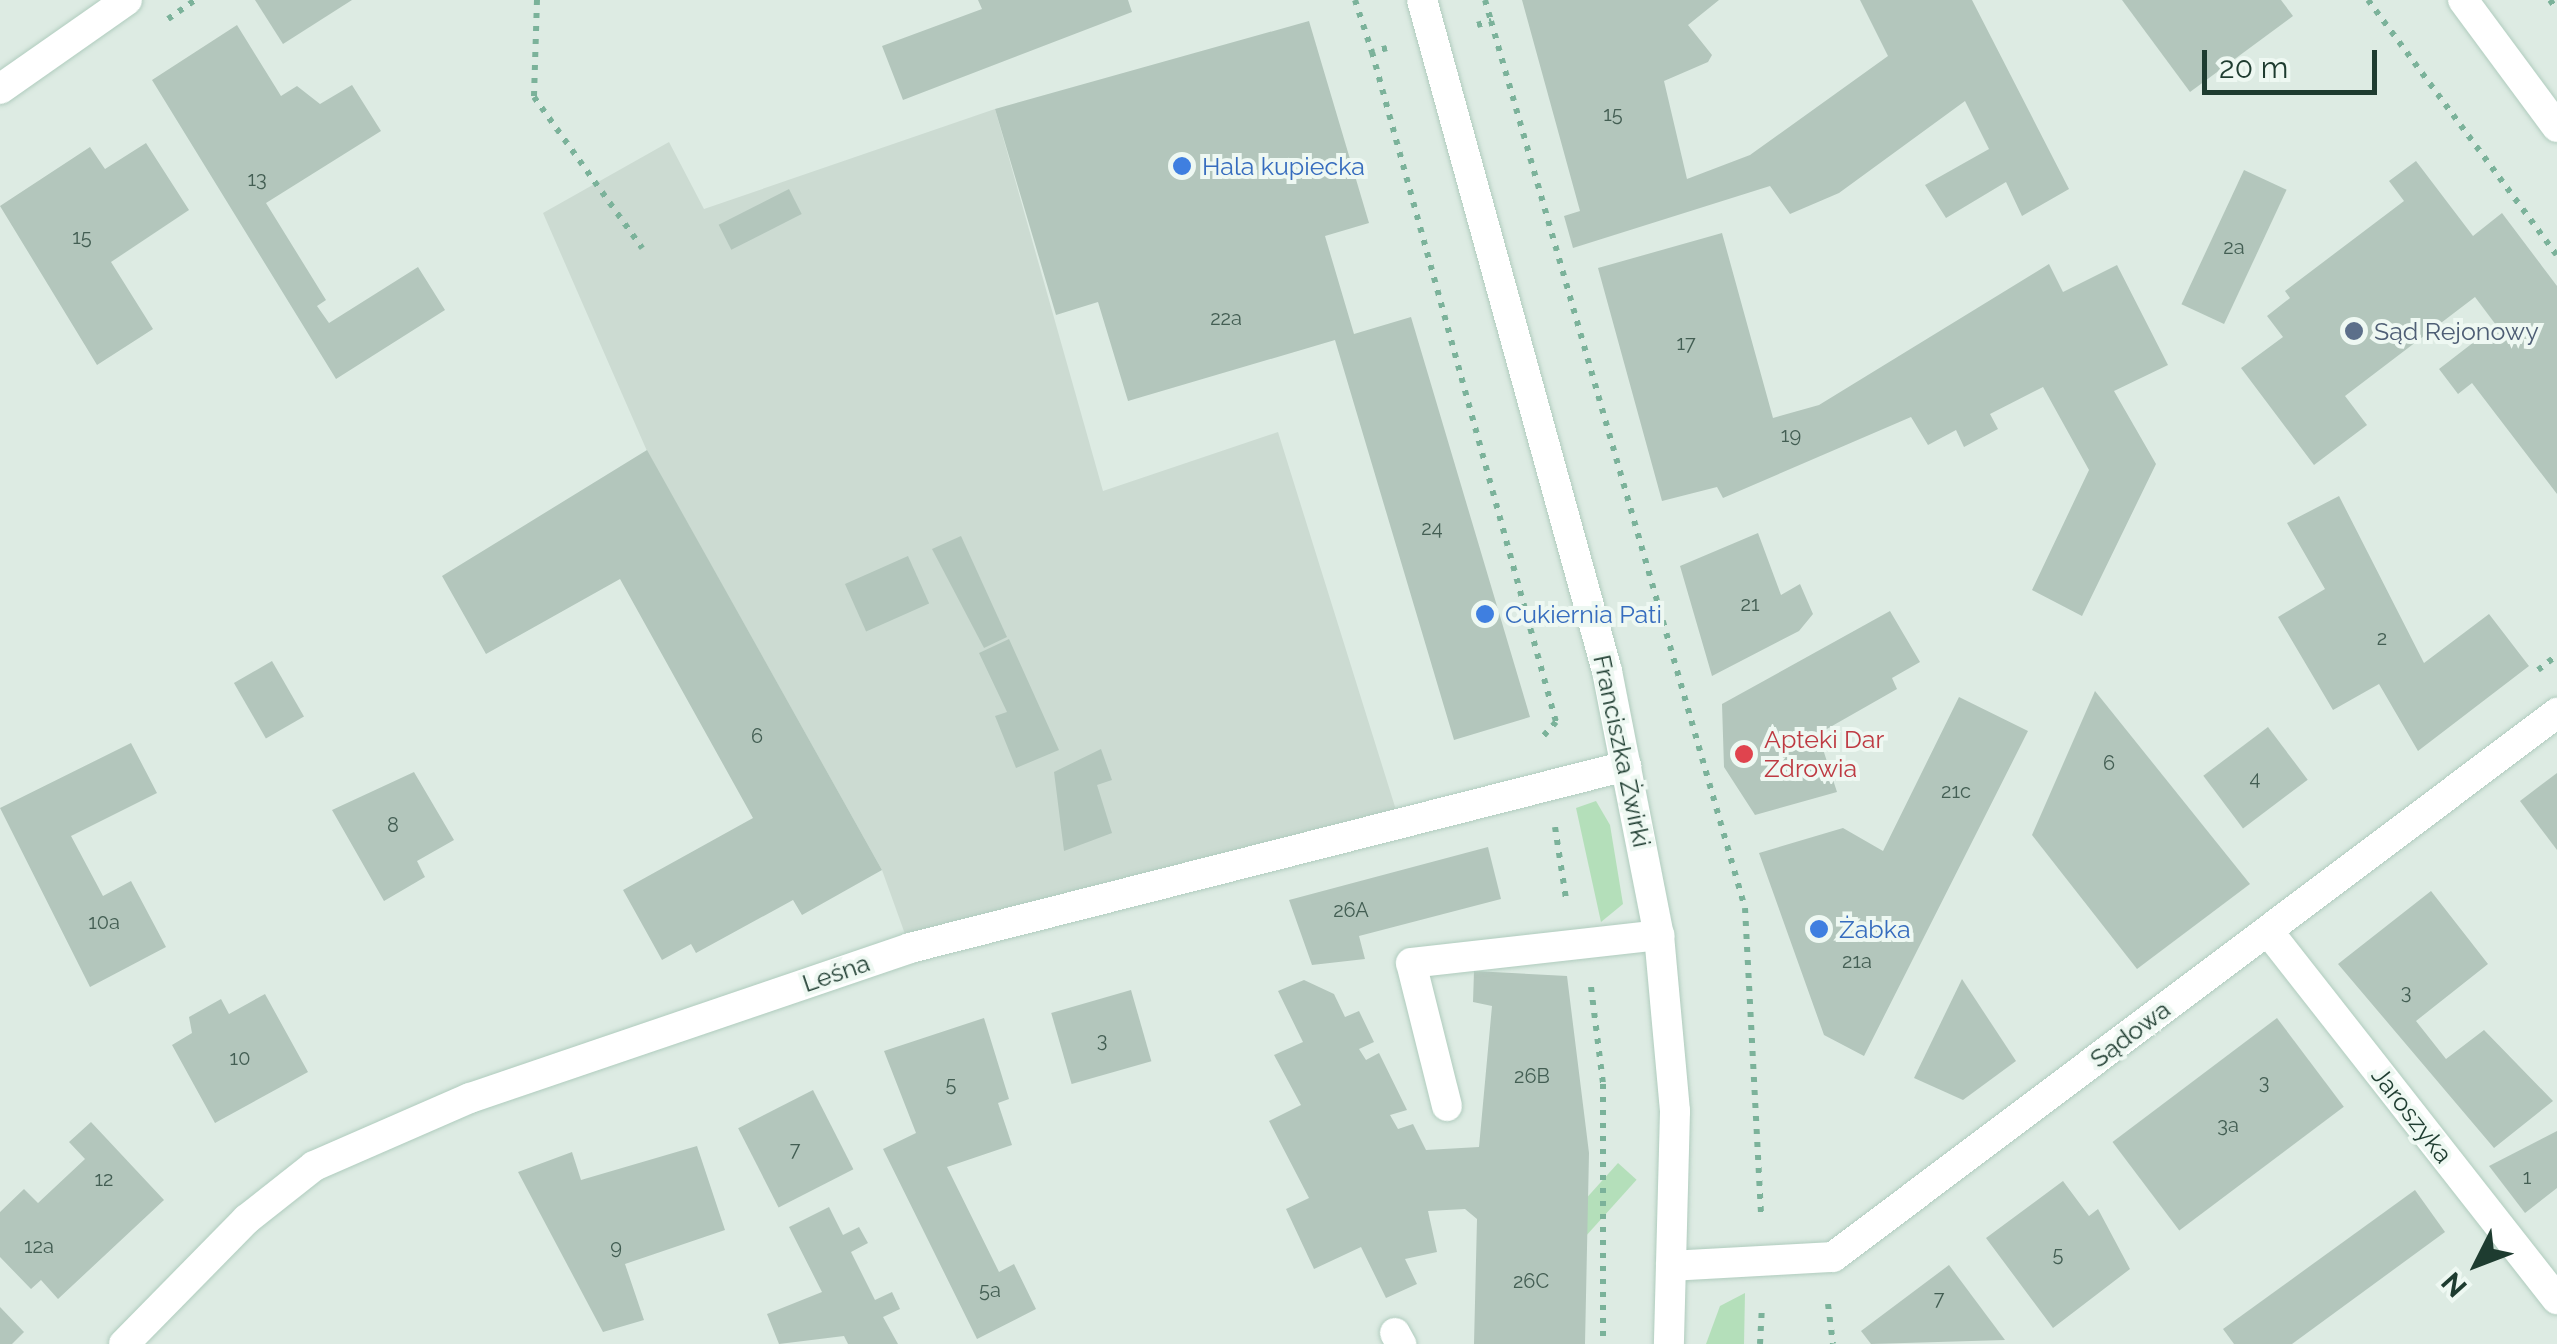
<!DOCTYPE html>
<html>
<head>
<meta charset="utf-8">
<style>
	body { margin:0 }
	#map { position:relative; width:2557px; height:1344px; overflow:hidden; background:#ddebe3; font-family:Raleway,sans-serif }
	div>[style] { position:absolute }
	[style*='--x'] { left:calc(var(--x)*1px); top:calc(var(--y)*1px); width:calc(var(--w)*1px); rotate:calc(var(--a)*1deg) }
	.built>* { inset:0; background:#ccdbd2 }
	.green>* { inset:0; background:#b4dfba; transform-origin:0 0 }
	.building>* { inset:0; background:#b3c6bc; transform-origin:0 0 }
	.path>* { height:6px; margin-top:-3px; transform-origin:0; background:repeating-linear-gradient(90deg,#7bb29a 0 5px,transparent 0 13px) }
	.roads { filter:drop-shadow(0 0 2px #b0ccbe) drop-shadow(0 0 2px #b0ccbe) }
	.lane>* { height:30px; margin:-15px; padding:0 15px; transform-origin:15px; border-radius:15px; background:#fff }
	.street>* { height:30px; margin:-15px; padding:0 15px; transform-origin:15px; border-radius:15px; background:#fff }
	.secondary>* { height:30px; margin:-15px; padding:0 15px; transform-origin:15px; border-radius:15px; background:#fff }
	.dots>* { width:28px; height:28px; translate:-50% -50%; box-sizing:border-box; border:5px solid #eef8f2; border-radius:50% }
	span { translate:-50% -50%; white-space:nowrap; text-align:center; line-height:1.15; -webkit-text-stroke:8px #eef8f2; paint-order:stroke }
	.number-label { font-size:20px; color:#435e53 }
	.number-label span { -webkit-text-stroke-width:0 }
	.shop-label { font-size:25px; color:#366cbe }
	.left { translate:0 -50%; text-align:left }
	.service-label { font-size:25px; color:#4e5e75 }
	.health-label { font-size:25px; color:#be3a42 }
	.street-label { font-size:25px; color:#1e3c30 }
	.north { position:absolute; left:2427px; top:1214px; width:100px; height:100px; -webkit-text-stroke:8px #eef8f2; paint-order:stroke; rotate:228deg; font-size:28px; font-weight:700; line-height:40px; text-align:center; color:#1e3c30 }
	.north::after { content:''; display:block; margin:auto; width:35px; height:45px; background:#1e3c30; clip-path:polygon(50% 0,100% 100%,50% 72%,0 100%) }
	.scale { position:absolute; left:2202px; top:50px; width:175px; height:45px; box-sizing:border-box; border:5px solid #1e3c30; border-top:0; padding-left:12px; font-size:30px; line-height:35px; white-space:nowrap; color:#1e3c30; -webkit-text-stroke:8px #eef8f2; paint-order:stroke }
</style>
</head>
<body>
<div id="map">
	<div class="built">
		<i style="clip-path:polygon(995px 109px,1103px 491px,1278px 432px,1401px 826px,910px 948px,882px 870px,647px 451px,543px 213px,669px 142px,704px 209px)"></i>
	</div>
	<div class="green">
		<i style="clip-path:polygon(1596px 801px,1610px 825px,1623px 904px,1601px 922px,1576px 808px)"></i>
		<i style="left:1618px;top:1163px;width:25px;height:181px;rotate:42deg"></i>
		<i style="clip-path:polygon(1745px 1293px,1744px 1344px,1706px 1344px,1720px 1306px)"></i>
	</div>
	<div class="building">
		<i style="clip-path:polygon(255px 0,352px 0,283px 44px)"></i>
		<i style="clip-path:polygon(978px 0,1128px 0,1132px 12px,903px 100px,882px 46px,982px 9px)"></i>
		<i style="clip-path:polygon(1522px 0,1719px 0,1688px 25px,1712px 55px,1708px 62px,1664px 81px,1687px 179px,1750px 155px,1888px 56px,1860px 0,1972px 0,2069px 189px,2022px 216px,2006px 182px,1946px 218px,1925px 185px,1989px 149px,1965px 101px,1839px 193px,1790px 214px,1770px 186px,1573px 248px,1564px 216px,1580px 211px)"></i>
		<i style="clip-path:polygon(2122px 0,2281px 0,2293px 16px,2190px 92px)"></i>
		<i style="clip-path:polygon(1309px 21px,1369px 223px,1325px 236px,1354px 334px,1411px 317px,1530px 717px,1454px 740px,1335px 340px,1128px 401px,1098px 302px,1056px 315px,995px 109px)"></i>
		<i style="clip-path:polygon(237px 25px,281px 96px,297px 86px,320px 104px,352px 85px,381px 131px,266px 203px,326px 300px,317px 306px,329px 323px,418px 267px,445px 310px,336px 379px,152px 80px)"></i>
		<i style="clip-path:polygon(146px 143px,189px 210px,111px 262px,153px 329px,97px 365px,0 206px,90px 147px,105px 169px)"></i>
		<i style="clip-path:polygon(2416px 161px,2473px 236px,2502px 213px,2557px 286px,2557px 494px,2472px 383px,2458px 394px,2439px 369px,2496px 325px,2475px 297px,2345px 396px,2367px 425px,2314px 465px,2241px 368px,2283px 337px,2267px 316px,2290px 298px,2285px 291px,2404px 201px,2389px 181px)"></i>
		<i style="left:2244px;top:170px;width:47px;height:148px;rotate:25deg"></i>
		<i style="left:789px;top:189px;width:28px;height:79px;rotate:63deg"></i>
		<i style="clip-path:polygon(1722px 233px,1773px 418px,1819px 405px,2049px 264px,2063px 292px,2117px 265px,2168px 365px,2114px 391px,2156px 464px,2082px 616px,2032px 590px,2089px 470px,2043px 387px,1990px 414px,1998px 429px,1964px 447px,1956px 430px,1928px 445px,1911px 417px,1723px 498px,1717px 487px,1662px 501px,1598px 268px)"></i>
		<i style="clip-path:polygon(647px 450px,882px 870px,802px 915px,793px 900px,696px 953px,691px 944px,662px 960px,623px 890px,753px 818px,620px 579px,486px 654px,442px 576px)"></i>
		<i style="clip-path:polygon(2339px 496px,2424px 663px,2489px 614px,2529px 666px,2418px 751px,2379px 684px,2333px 710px,2278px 617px,2325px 589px,2287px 523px)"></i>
		<i style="clip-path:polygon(1758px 533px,1781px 595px,1800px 584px,1813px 614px,1799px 631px,1712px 676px,1680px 566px)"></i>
		<i style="clip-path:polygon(961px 536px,1007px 637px,984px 648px,932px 549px)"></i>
		<i style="left:908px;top:556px;width:52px;height:69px;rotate:66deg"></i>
		<i style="clip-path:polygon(1890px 611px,1920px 662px,1892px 678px,1897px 689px,1818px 734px,1837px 792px,1755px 815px,1724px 767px,1722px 704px)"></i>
		<i style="clip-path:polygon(1009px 639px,1059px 750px,1016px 768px,995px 716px,1007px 712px,979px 653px)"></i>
		<i style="left:272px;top:661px;width:64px;height:44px;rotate:60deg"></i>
		<i style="clip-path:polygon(2095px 691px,2250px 884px,2137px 969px,2032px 835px)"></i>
		<i style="clip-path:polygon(1959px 697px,2028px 731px,1864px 1056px,1824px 1035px,1759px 853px,1843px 828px,1883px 851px)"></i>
		<i style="left:2268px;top:727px;width:66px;height:81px;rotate:53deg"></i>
		<i style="clip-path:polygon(131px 743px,157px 793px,71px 836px,103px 896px,131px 881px,166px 947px,90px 987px,0 808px)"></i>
		<i style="clip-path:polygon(1101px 749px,1112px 780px,1097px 785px,1112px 833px,1064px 851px,1054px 772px)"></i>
		<i style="clip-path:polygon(414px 772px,454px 840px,417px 861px,425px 877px,384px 901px,332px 810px)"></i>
		<i style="clip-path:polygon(2557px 773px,2557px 850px,2520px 801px)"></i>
		<i style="clip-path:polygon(1488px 847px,1501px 899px,1359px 936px,1365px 959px,1312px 965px,1289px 900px)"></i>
		<i style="clip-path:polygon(2431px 891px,2488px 964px,2416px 1021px,2446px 1059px,2484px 1030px,2553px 1101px,2494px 1148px,2338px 964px)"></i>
		<i style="clip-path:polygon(1474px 971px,1567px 976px,1589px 1153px,1585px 1344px,1474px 1344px,1477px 1219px,1465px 1209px,1428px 1211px,1437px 1252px,1405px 1259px,1417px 1284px,1386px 1298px,1361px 1247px,1314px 1269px,1286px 1209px,1309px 1198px,1269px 1121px,1301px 1105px,1274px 1055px,1303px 1042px,1278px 991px,1304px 980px,1334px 994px,1345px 1017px,1359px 1011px,1374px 1042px,1359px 1049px,1366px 1060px,1379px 1053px,1407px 1110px,1390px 1115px,1398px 1129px,1413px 1124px,1426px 1150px,1479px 1147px,1492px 1006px,1473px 1002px)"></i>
		<i style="clip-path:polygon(1962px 979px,2016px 1061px,1963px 1100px,1914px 1078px)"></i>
		<i style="left:1131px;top:990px;width:74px;height:83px;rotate:74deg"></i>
		<i style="clip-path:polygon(265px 994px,308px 1072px,215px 1123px,172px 1045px,192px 1033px,189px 1017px,221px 999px,229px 1014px)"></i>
		<i style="clip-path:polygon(984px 1018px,1009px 1099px,998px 1103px,1012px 1145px,947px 1167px,999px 1272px,1014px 1264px,1036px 1309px,977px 1339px,883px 1149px,916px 1133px,884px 1051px)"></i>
		<i style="left:2277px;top:1018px;width:111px;height:206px;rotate:53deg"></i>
		<i style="left:813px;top:1090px;width:89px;height:84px;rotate:63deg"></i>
		<i style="clip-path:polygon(91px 1122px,164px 1200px,58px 1299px,41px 1280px,31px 1289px,0 1257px,0 1212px,24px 1189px,38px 1203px,85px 1159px,69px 1142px)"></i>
		<i style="clip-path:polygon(2557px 1131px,2557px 1188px,2525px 1213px,2489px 1166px)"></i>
		<i style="clip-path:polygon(697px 1146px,725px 1230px,625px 1264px,644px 1320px,603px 1332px,518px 1172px,572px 1152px,581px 1180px)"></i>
		<i style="clip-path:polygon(2063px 1181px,2089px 1216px,2098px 1209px,2130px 1269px,2053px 1328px,1986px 1238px)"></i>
		<i style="clip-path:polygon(2415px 1190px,2445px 1232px,2292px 1344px,2234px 1344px,2223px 1329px)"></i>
		<i style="clip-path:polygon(829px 1207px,843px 1235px,859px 1227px,868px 1243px,851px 1252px,875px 1300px,892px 1292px,900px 1309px,883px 1317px,898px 1344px,848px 1344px,844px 1336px,779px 1344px,767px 1314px,822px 1292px,789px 1227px)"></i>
		<i style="clip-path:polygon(1949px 1265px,2005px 1340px,1871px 1344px,1861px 1331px)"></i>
		<i style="clip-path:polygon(0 1307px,24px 1332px,12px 1344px,0 1344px)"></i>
	</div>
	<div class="path">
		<i style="--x:537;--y:0;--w:97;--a:91.8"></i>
		<i style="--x:534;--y:97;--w:186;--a:54.4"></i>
		<i style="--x:1355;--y:0;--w:55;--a:71.9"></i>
		<i style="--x:1485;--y:0;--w:22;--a:74"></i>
		<i style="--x:2368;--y:0;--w:317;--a:53.5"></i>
		<i style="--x:2550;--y:0;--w:12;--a:55"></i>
		<i style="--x:168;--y:19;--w:33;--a:-35"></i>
		<i style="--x:1477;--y:25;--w:15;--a:-16"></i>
		<i style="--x:1491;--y:21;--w:923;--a:74.02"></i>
		<i style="--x:1745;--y:908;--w:310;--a:87"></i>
		<i style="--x:1387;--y:48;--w:16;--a:165"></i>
		<i style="--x:1372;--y:52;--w:695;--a:74.64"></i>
		<i style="--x:1556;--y:722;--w:25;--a:132"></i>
		<i style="--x:2538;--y:670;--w:24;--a:-38"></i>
		<i style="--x:1555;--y:827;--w:73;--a:81.3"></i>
		<i style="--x:1591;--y:987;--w:98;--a:82.9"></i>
		<i style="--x:1603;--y:1084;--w:260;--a:90"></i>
		<i style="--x:1828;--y:1304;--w:40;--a:82.9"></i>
		<i style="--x:1760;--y:1344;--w:39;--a:-87"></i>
	</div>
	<div class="roads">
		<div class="lane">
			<i style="--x:1447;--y:1106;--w:147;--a:-104.1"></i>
			<i style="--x:1411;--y:963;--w:250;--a:-6.4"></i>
			<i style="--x:1395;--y:1333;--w:13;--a:61"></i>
		</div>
		<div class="street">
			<i style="--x:2463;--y:0;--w:158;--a:53.5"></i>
			<i style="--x:0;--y:89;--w:155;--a:-35"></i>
			<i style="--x:2268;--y:931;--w:468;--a:51.9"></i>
			<i style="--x:1671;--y:1266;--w:162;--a:-3.2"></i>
			<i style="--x:1833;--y:1257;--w:906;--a:-36.92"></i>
			<i style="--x:124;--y:1344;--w:175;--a:-45.5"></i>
			<i style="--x:247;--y:1219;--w:85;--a:-38.3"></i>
			<i style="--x:314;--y:1166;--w:170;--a:-23.6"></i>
			<i style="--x:470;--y:1098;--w:465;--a:-18.8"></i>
			<i style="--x:910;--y:948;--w:739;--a:-14.26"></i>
		</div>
		<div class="secondary">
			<i style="--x:1422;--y:0;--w:696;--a:74.59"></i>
			<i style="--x:1607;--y:671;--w:269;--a:78.9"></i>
			<i style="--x:1659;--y:935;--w:177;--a:84.8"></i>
			<i style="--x:1675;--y:1111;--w:233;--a:91.5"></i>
		</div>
	</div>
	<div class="dots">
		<i style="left:1182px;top:166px;background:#3f7fe0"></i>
		<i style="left:2354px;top:331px;background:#5c6f8a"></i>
		<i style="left:1485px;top:614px;background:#3f7fe0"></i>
		<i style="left:1744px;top:754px;background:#e0444e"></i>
		<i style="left:1819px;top:929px;background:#3f7fe0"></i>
	</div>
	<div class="number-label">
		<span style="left:1613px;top:114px">15</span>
		<span style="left:257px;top:179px">13</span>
		<span style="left:82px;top:237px">15</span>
		<span style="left:2234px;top:247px">2a</span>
		<span style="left:1226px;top:318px">22a</span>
		<span style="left:1686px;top:343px">17</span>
		<span style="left:1791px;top:435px">19</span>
		<span style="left:1432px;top:528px">24</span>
		<span style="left:1750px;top:604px">21</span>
		<span style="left:2382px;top:638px">2</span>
		<span style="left:757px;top:736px">6</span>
		<span style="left:2109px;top:763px">6</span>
		<span style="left:2255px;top:778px">4</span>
		<span style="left:1956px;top:791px">21c</span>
		<span style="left:393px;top:825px">8</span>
		<span style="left:1351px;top:910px">26A</span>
		<span style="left:104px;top:922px">10a</span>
		<span style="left:1857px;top:961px">21a</span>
		<span style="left:2406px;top:992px">3</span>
		<span style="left:1102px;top:1040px">3</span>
		<span style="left:240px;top:1058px">10</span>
		<span style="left:1532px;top:1076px">26B</span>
		<span style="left:2264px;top:1082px">3</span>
		<span style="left:951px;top:1084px">5</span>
		<span style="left:2228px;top:1125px">3a</span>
		<span style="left:795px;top:1149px">7</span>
		<span style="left:2527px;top:1177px">1</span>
		<span style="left:104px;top:1179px">12</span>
		<span style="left:39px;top:1246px">12a</span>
		<span style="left:616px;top:1247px">9</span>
		<span style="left:2058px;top:1254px">5</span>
		<span style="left:1531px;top:1281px">26C</span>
		<span style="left:990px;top:1290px">5a</span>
		<span style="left:1939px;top:1298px">7</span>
	</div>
	<div class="shop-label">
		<span class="left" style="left:1202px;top:166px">Hala kupiecka</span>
		<span class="left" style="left:1505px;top:614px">Cukiernia Pati</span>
		<span class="left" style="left:1839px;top:929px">Żabka</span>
	</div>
	<div class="service-label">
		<span class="left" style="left:2374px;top:331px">Sąd Rejonowy</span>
	</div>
	<div class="health-label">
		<span class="left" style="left:1764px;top:754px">Apteki Dar<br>Zdrowia</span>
	</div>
	<div class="street-label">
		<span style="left:1622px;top:751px;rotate:78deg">Franciszka Żwirki</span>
		<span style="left:836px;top:973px;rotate:-19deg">Leśna</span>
		<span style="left:2130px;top:1034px;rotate:-37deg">Sądowa</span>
		<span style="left:2412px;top:1115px;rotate:52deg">Jaroszyka</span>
	</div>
	<div class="north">N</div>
	<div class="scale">20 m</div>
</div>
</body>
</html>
